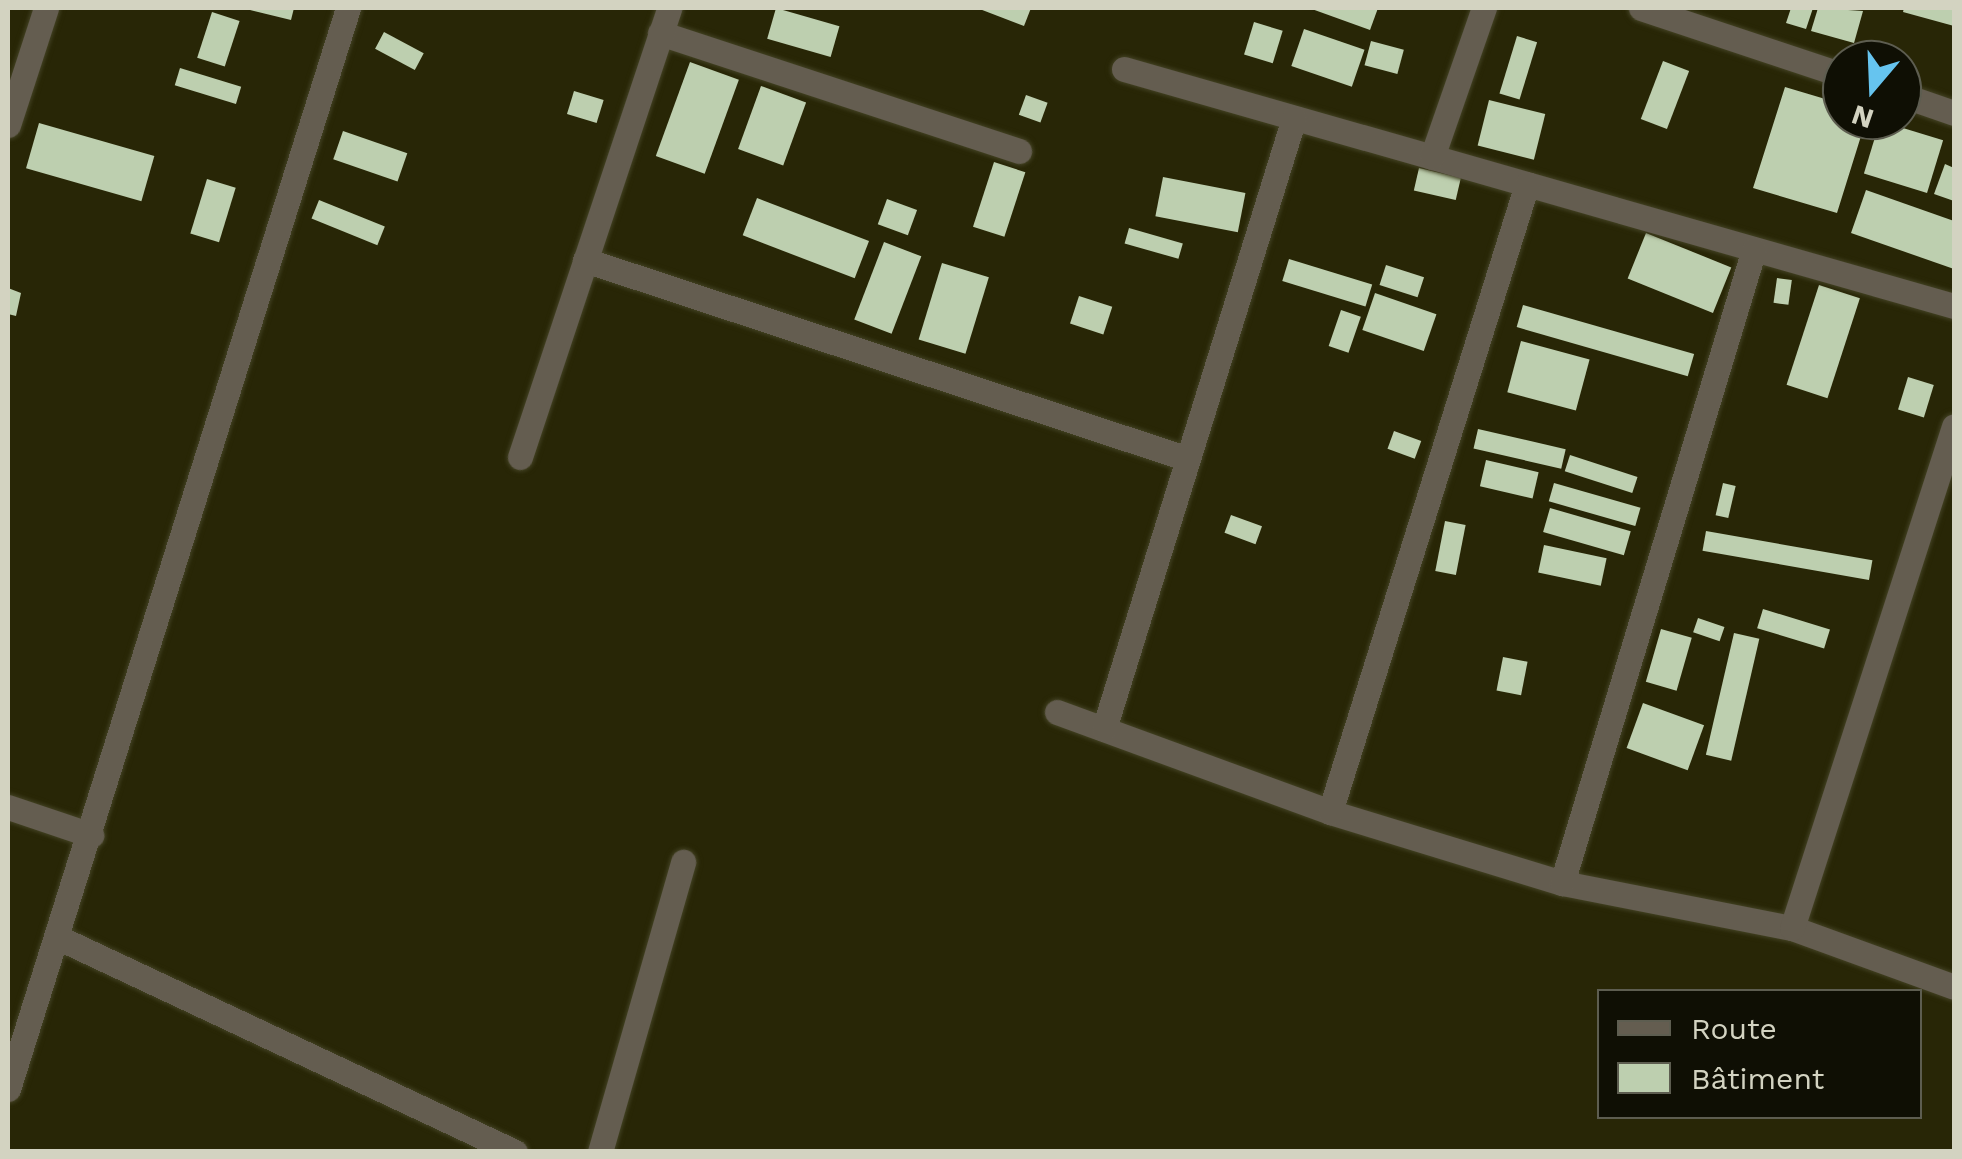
<!DOCTYPE html>
<html>
<head>
<meta charset="utf-8">
<style>
	body { margin:0 }
	#map { position:relative; width:1962px; height:1159px; overflow:hidden; background:#282606; font-family:"Work Sans",sans-serif }
	div>[style] { position:absolute }
	[style*='--x'] { left:calc(var(--x)*1px); top:calc(var(--y)*1px); width:calc(var(--w)*1px); rotate:calc(var(--a)*1deg) }
	.building>* { inset:0; background:#bdcfaf; transform-origin:0 0 }
	.roads { filter:drop-shadow(0 0 2px #434224) drop-shadow(0 0 2px #434224) }
	.minor>* { height:25px; margin:-12.5px; padding:0 12.5px; transform-origin:12.5px; border-radius:12.5px; background:#645d50 }
	span { translate:-50% -50%; white-space:nowrap; text-align:center; line-height:1.15; -webkit-text-stroke:10px #0f0f04; paint-order:stroke }
	.frame { position:absolute; inset:0; border:10px solid #d3d3c1; pointer-events:none }
	.legend { position:absolute; left:1597px; top:989px; width:325px; height:130px; box-sizing:border-box; background:#0f0f04; border:2px solid #5d5d50; margin:0; padding:12px 18px; list-style:none; font-size:30px; color:#d3d3c1 }
	.legend li { display:flex; align-items:center; gap:20px; height:50px }
	.legend b { width:50px; border:2px solid #5d5d50 }
	.north { position:absolute; left:1822px; top:40px; width:100px; height:100px; box-sizing:border-box; background:#0f0f04; border:2px solid #5d5d50; border-radius:50%; rotate:199deg; font-size:28px; font-weight:700; line-height:40px; text-align:center; color:#d3d3c1 }
	.north::after { content:''; display:block; margin:auto; width:35px; height:45px; background:#66c4ef; clip-path:polygon(50% 0,100% 100%,50% 72%,0 100%) }
</style>
</head>
<body>
<div id="map">
	<div class="building">
		<i style="clip-path:polygon(242px 8px,294px 8px,291px 20px)"></i>
		<i style="left:776px;top:8px;width:66px;height:32px;rotate:16deg"></i>
		<i style="clip-path:polygon(977px 8px,1031px 8px,1024px 26px)"></i>
		<i style="clip-path:polygon(1309px 8px,1378px 8px,1370px 30px)"></i>
		<i style="clip-path:polygon(1791px 8px,1813px 8px,1806px 29px,1786px 23px)"></i>
		<i style="clip-path:polygon(1818px 8px,1863px 11px,1854px 43px,1811px 31px)"></i>
		<i style="clip-path:polygon(1904px 8px,1954px 8px,1954px 26px,1903px 12px)"></i>
		<i style="left:212px;top:12px;width:29px;height:48px;rotate:18deg"></i>
		<i style="left:1254px;top:22px;width:30px;height:34px;rotate:17deg"></i>
		<i style="left:1304px;top:29px;width:64px;height:39px;rotate:19deg"></i>
		<i style="left:384px;top:32px;width:45px;height:19px;rotate:28deg"></i>
		<i style="left:1517px;top:36px;width:21px;height:60px;rotate:17deg"></i>
		<i style="left:1371px;top:41px;width:34px;height:25px;rotate:15deg"></i>
		<i style="left:1663px;top:61px;width:28px;height:62px;rotate:21deg"></i>
		<i style="left:690px;top:62px;width:52px;height:100px;rotate:20deg"></i>
		<i style="left:180px;top:68px;width:64px;height:18px;rotate:17deg"></i>
		<i style="left:761px;top:86px;width:48px;height:67px;rotate:20deg"></i>
		<i style="clip-path:polygon(1785px 87px,1842px 104px,1842px 120px,1866px 120px,1837px 213px,1753px 188px)"></i>
		<i style="left:574px;top:91px;width:31px;height:24px;rotate:17deg"></i>
		<i style="left:1026px;top:95px;width:23px;height:21px;rotate:20deg"></i>
		<i style="left:1489px;top:100px;width:58px;height:47px;rotate:14deg"></i>
		<i style="left:1880px;top:121px;width:66px;height:55px;rotate:17deg"></i>
		<i style="left:39px;top:123px;width:120px;height:47px;rotate:16deg"></i>
		<i style="left:343px;top:131px;width:68px;height:30px;rotate:19deg"></i>
		<i style="left:994px;top:162px;width:33px;height:68px;rotate:18deg"></i>
		<i style="clip-path:polygon(1945px 164px,1954px 168px,1954px 201px,1934px 194px)"></i>
		<i style="left:1419px;top:168px;width:43px;height:23px;rotate:13deg"></i>
		<i style="left:1163px;top:177px;width:84px;height:40px;rotate:11deg"></i>
		<i style="left:207px;top:179px;width:30px;height:57px;rotate:17deg"></i>
		<i style="clip-path:polygon(1866px 190px,1954px 221px,1954px 269px,1851px 233px)"></i>
		<i style="left:757px;top:198px;width:120px;height:40px;rotate:21deg"></i>
		<i style="left:887px;top:199px;width:32px;height:27px;rotate:20deg"></i>
		<i style="left:319px;top:200px;width:71px;height:20px;rotate:22deg"></i>
		<i style="left:1129px;top:228px;width:56px;height:16px;rotate:16deg"></i>
		<i style="left:1646px;top:233px;width:92px;height:49px;rotate:22deg"></i>
		<i style="left:884px;top:242px;width:40px;height:83px;rotate:21deg"></i>
		<i style="left:1289px;top:259px;width:87px;height:23px;rotate:17deg"></i>
		<i style="left:942px;top:263px;width:49px;height:80px;rotate:17deg"></i>
		<i style="left:1386px;top:265px;width:40px;height:21px;rotate:18deg"></i>
		<i style="left:1777px;top:278px;width:15px;height:25px;rotate:8deg"></i>
		<i style="left:1819px;top:285px;width:43px;height:105px;rotate:18deg"></i>
		<i style="clip-path:polygon(8px 288px,21px 293px,16px 316px,8px 314px)"></i>
		<i style="left:1375px;top:293px;width:65px;height:39px;rotate:19deg"></i>
		<i style="left:1079px;top:296px;width:35px;height:29px;rotate:18deg"></i>
		<i style="left:1523px;top:305px;width:178px;height:23px;rotate:16deg"></i>
		<i style="left:1341px;top:310px;width:21px;height:38px;rotate:19deg"></i>
		<i style="left:1521px;top:341px;width:71px;height:53px;rotate:15deg"></i>
		<i style="left:1908px;top:377px;width:27px;height:34px;rotate:17deg"></i>
		<i style="left:1478px;top:429px;width:90px;height:20px;rotate:13deg"></i>
		<i style="left:1394px;top:431px;width:29px;height:19px;rotate:20deg"></i>
		<i style="left:1570px;top:455px;width:71px;height:17px;rotate:18deg"></i>
		<i style="left:1486px;top:460px;width:54px;height:27px;rotate:13deg"></i>
		<i style="left:1554px;top:483px;width:90px;height:19px;rotate:16deg"></i>
		<i style="left:1723px;top:483px;width:13px;height:33px;rotate:13deg"></i>
		<i style="left:1550px;top:508px;width:84px;height:25px;rotate:16deg"></i>
		<i style="left:1231px;top:515px;width:33px;height:19px;rotate:20deg"></i>
		<i style="left:1445px;top:521px;width:21px;height:51px;rotate:11deg"></i>
		<i style="left:1706px;top:531px;width:169px;height:20px;rotate:10deg"></i>
		<i style="left:1544px;top:545px;width:64px;height:28px;rotate:12deg"></i>
		<i style="left:1763px;top:609px;width:70px;height:20px;rotate:17deg"></i>
		<i style="left:1698px;top:618px;width:28px;height:15px;rotate:19deg"></i>
		<i style="left:1661px;top:629px;width:32px;height:55px;rotate:16deg"></i>
		<i style="left:1734px;top:633px;width:26px;height:125px;rotate:13deg"></i>
		<i style="left:1503px;top:657px;width:25px;height:34px;rotate:11deg"></i>
		<i style="left:1643px;top:703px;width:65px;height:48px;rotate:20deg"></i>
	</div>
	<div class="roads">
		<div class="minor">
			<i style="--x:1641;--y:8;--w:212;--a:18.4"></i>
			<i style="--x:660;--y:33;--w:378;--a:18.2"></i>
			<i style="--x:1124;--y:69;--w:863;--a:15.94"></i>
			<i style="--x:1902;--y:95;--w:55;--a:19.1"></i>
			<i style="--x:8;--y:125;--w:123;--a:-72"></i>
			<i style="--x:1432;--y:157;--w:158;--a:-70.8"></i>
			<i style="--x:585;--y:260;--w:635;--a:18.26"></i>
			<i style="--x:520;--y:457;--w:473;--a:-71.6"></i>
			<i style="--x:1057;--y:712;--w:291;--a:20.1"></i>
			<i style="--x:1330;--y:812;--w:243;--a:17"></i>
			<i style="--x:1562;--y:883;--w:234;--a:11.1"></i>
			<i style="--x:1792;--y:928;--w:172;--a:20"></i>
			<i style="--x:1104;--y:729;--w:640;--a:-72.73"></i>
			<i style="--x:8;--y:807;--w:88;--a:18.6"></i>
			<i style="--x:1330;--y:812;--w:658;--a:-72.58"></i>
			<i style="--x:1562;--y:883;--w:662;--a:-73.15"></i>
			<i style="--x:1792;--y:928;--w:527;--a:-72.11"></i>
			<i style="--x:57;--y:937;--w:506;--a:25.15"></i>
			<i style="--x:8;--y:1089;--w:1133;--a:-72.54"></i>
			<i style="--x:600;--y:1152;--w:302;--a:-74"></i>
		</div>
	</div>
	<div class="frame"></div>
	<ul class="legend">
	<li><b style="height:12px;background:#645d50"></b>Route</li>
	<li><b style="height:28px;background:#bdcfaf"></b>Bâtiment</li>
	</ul>
	<div class="north">N</div>
</div>
</body>
</html>
